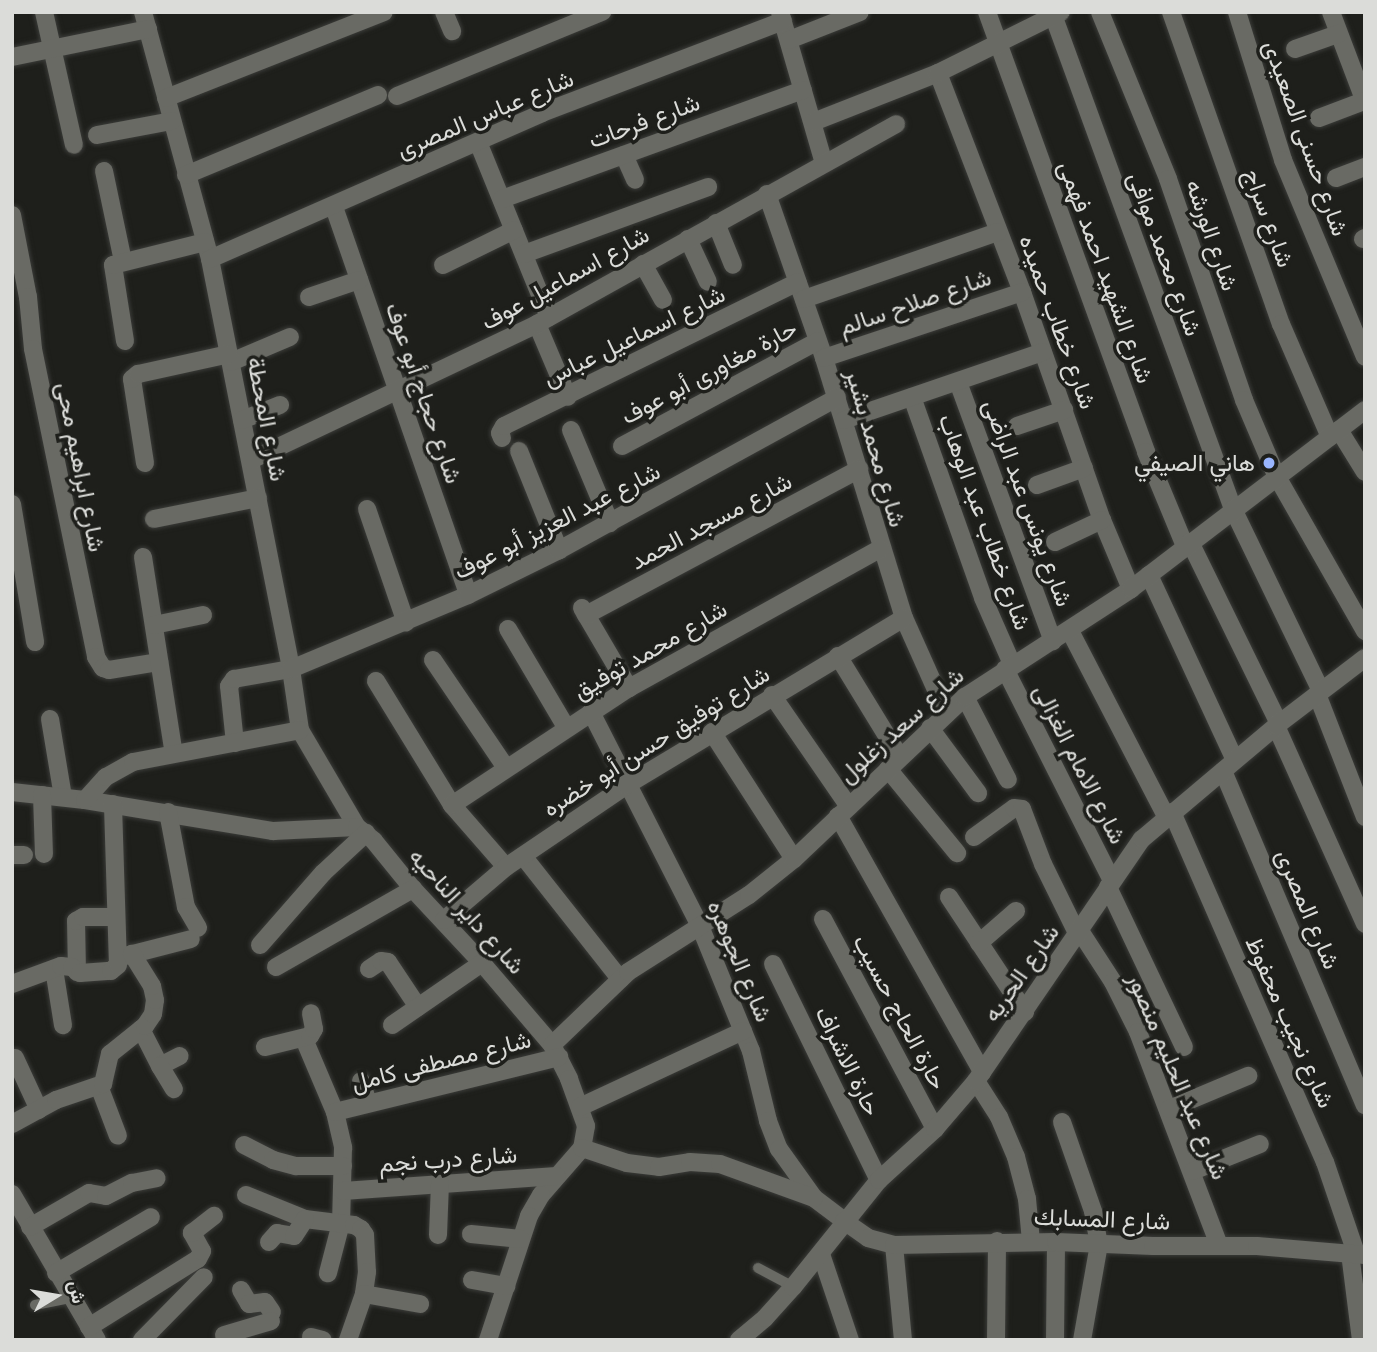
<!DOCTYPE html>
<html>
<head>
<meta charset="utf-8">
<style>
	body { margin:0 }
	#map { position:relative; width:1377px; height:1352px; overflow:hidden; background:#1e1f1b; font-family:"DM Sans",Vazirmatn,sans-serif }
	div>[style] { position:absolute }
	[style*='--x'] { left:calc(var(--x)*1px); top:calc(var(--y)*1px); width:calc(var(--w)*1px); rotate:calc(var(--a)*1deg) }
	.roads { filter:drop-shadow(0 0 2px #3b3c39) drop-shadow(0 0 2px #3b3c39) }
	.service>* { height:10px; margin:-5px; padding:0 5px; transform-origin:5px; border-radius:5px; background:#696a64 }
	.minor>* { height:18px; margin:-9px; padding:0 9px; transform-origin:9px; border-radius:9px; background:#696a64 }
	.tertiary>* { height:18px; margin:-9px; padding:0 9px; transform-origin:9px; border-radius:9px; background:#696a64 }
	.dots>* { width:19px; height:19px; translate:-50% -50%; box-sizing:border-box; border:4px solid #1e1f1b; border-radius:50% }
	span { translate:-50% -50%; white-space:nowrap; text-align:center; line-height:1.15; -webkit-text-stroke:7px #1e1f1b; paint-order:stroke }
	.street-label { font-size:24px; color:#dbdcd9 }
	.poi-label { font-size:24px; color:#dbdcd9 }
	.right { translate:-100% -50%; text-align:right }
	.frame { position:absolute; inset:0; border:14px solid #dbdcd9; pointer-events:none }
	.north { position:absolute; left:21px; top:1261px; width:70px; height:70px; -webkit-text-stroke:5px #1e1f1b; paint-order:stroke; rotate:79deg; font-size:19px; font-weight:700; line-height:28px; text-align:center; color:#dbdcd9 }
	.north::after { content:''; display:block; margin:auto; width:24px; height:32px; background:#dbdcd9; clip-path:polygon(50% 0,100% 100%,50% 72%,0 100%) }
</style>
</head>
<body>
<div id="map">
	<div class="roads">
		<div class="service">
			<i style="--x:758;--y:1268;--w:40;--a:28"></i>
			<i style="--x:35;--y:1305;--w:37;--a:-11"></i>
		</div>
		<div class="minor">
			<i style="--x:44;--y:12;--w:136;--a:77.3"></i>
			<i style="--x:143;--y:12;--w:256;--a:74.8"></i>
			<i style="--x:210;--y:259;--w:418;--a:78.8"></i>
			<i style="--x:291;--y:669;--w:62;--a:81.6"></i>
			<i style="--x:300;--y:730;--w:113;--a:59.6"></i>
			<i style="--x:444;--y:12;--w:21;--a:67"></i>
			<i style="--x:780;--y:12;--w:157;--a:73.8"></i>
			<i style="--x:987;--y:12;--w:468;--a:70.1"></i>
			<i style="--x:1146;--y:452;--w:102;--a:67.5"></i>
			<i style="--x:1052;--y:12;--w:529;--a:69.99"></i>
			<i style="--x:1233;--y:509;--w:202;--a:64.2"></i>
			<i style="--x:1100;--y:12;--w:180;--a:67.8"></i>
			<i style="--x:1168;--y:179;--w:234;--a:71"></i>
			<i style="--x:1244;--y:400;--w:82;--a:66.9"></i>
			<i style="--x:1276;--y:475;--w:180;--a:60.3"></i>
			<i style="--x:1171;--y:12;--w:331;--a:70.6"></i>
			<i style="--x:1281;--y:324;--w:123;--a:66.6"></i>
			<i style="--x:1237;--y:12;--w:155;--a:72.7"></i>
			<i style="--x:1283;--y:160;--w:213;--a:67.4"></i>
			<i style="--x:1331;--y:12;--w:96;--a:69.3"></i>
			<i style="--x:789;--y:40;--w:76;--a:-21.5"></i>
			<i style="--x:1295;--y:49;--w:46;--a:-19.2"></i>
			<i style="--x:12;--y:57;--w:139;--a:-11.6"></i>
			<i style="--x:938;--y:73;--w:235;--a:69"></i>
			<i style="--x:1022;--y:292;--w:242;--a:70.7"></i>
			<i style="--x:1102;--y:520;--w:75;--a:67.2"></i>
			<i style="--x:397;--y:96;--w:222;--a:-22.3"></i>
			<i style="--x:166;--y:98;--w:234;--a:-21.5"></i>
			<i style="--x:1319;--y:118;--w:48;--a:-20.7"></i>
			<i style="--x:813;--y:122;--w:134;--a:-21.4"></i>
			<i style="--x:938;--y:73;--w:137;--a:-26.4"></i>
			<i style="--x:97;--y:135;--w:76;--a:-10.6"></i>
			<i style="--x:478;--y:142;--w:189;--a:67.9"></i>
			<i style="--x:624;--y:155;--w:27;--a:66"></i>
			<i style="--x:104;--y:171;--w:92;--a:78.1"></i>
			<i style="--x:186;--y:175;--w:208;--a:-22.6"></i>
			<i style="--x:1336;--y:178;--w:31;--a:-21"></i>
			<i style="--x:767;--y:194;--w:174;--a:70.8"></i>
			<i style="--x:824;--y:358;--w:272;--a:72.9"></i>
			<i style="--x:904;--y:618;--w:103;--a:65.9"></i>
			<i style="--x:502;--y:199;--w:320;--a:-19.9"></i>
			<i style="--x:334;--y:207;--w:410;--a:70.9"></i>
			<i style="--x:12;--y:215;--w:84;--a:79"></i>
			<i style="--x:28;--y:297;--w:52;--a:84.5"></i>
			<i style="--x:33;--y:349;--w:314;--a:78.4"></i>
			<i style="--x:96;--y:657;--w:13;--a:58"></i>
			<i style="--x:103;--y:668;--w:6;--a:18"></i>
			<i style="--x:109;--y:670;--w:51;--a:-9.1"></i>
			<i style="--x:716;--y:223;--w:45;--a:68"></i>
			<i style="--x:688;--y:239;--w:47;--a:65.1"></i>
			<i style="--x:1363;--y:239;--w:2;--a:-27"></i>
			<i style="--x:524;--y:254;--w:196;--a:-20"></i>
			<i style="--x:210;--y:259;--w:363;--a:-23.7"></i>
			<i style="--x:542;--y:113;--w:258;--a:-20.9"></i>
			<i style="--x:643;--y:264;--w:41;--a:60.9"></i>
			<i style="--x:443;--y:265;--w:79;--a:-26.2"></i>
			<i style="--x:309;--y:297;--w:53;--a:-18.8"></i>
			<i style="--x:804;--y:299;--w:205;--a:-19.1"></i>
			<i style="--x:537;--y:324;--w:79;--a:67"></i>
			<i style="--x:125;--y:341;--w:77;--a:-99"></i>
			<i style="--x:113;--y:265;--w:95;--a:-14"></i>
			<i style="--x:824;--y:358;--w:209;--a:-18.4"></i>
			<i style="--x:231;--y:362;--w:64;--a:-23"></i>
			<i style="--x:958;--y:382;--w:276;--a:69.9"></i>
			<i style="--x:912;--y:397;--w:213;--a:70.5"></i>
			<i style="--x:983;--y:598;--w:72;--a:66.3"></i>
			<i style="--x:242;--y:420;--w:41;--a:-21.5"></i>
			<i style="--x:844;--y:420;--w:210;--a:-18.9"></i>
			<i style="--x:1017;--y:426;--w:50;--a:-18.8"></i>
			<i style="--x:571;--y:430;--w:101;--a:67.2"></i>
			<i style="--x:1339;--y:430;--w:49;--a:58.2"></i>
			<i style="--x:502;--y:438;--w:5;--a:-112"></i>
			<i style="--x:500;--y:433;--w:8;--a:-60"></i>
			<i style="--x:504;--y:426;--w:327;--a:-26.1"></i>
			<i style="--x:622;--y:446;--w:222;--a:-28.2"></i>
			<i style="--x:519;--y:451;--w:107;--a:68"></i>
			<i style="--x:251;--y:460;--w:317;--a:-25.4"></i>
			<i style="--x:537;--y:324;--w:411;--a:-29.1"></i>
			<i style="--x:145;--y:463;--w:85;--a:-98.8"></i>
			<i style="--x:132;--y:379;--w:8;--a:-40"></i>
			<i style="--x:138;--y:374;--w:93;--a:-12.4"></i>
			<i style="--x:1037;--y:485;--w:50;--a:-19.9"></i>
			<i style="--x:12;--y:504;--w:140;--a:80.5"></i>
			<i style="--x:367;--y:509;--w:120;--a:71.1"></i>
			<i style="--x:154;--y:519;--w:106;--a:-11.4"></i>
			<i style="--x:1055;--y:542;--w:52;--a:-25.1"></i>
			<i style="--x:1190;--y:542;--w:203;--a:63.9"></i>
			<i style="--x:143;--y:557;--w:199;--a:81.1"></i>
			<i style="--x:1149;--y:575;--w:204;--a:65.1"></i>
			<i style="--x:582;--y:608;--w:93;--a:59.6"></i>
			<i style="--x:586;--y:615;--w:310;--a:-28.1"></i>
			<i style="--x:154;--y:625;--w:50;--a:-11.5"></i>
			<i style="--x:508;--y:629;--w:114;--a:59.4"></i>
			<i style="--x:1070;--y:631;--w:208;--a:62.6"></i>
			<i style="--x:838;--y:656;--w:119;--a:58.5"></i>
			<i style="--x:433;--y:660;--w:130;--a:55.9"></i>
			<i style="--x:1005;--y:669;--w:237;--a:63.2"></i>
			<i style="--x:376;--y:681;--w:145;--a:58.5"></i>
			<i style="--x:452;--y:805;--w:82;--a:48.9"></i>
			<i style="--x:1317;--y:694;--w:132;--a:68.7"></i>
			<i style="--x:772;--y:695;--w:134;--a:55.4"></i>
			<i style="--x:965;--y:697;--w:93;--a:62.6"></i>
			<i style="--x:591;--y:712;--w:240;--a:63"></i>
			<i style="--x:700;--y:926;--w:135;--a:67.8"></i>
			<i style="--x:751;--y:1051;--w:72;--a:76.3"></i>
			<i style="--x:768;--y:1121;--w:30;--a:69"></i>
			<i style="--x:779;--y:1149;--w:60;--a:54.5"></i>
			<i style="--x:814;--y:1198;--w:38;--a:37"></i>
			<i style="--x:50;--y:719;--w:79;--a:80.5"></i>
			<i style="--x:1276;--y:726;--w:217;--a:65.8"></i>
			<i style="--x:930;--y:728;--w:81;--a:53.6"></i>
			<i style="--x:712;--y:732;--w:151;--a:57.2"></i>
			<i style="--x:235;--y:743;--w:57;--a:-96"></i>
			<i style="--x:229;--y:686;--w:9;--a:-54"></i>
			<i style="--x:234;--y:679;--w:58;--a:-10"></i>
			<i style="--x:291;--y:669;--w:192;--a:-22.7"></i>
			<i style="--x:468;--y:595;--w:102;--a:-26.3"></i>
			<i style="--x:559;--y:550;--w:317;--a:-28.7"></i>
			<i style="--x:888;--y:769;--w:109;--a:50.6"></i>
			<i style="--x:1223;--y:771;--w:363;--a:67"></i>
			<i style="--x:12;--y:792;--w:73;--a:6.3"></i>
			<i style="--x:85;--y:800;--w:191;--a:9.4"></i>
			<i style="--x:273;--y:831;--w:84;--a:-2.7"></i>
			<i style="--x:357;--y:827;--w:22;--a:39"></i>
			<i style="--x:374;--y:841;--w:62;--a:50.9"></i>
			<i style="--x:413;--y:889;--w:101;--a:47"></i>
			<i style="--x:482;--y:963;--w:108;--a:49.5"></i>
			<i style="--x:552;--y:1045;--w:38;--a:63"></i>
			<i style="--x:569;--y:1079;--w:50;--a:70.1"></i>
			<i style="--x:586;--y:1126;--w:22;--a:100"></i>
			<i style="--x:582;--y:1148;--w:62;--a:131.1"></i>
			<i style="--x:541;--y:1195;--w:24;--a:120"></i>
			<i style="--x:529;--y:1216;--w:131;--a:108.3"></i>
			<i style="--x:42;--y:795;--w:59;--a:88.1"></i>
			<i style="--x:85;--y:800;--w:31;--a:-48"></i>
			<i style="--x:106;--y:777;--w:31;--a:-29"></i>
			<i style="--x:133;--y:762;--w:170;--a:-10.8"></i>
			<i style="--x:452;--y:805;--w:212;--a:-33.5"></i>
			<i style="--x:629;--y:688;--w:287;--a:-29"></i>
			<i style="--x:168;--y:812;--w:97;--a:79.3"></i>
			<i style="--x:186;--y:907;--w:24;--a:60"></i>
			<i style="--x:1172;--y:812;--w:382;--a:66.4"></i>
			<i style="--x:1325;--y:1162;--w:96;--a:71.2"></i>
			<i style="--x:838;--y:816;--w:294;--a:60.6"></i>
			<i style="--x:974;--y:837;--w:49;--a:-35.9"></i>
			<i style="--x:1014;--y:808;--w:8;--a:7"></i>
			<i style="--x:1022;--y:809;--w:59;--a:69.1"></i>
			<i style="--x:1043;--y:864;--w:79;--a:63.8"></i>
			<i style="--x:12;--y:855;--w:12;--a:0"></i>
			<i style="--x:523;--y:856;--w:157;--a:51.7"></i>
			<i style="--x:1108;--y:887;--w:177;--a:64.6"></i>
			<i style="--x:949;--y:897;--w:138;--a:56.5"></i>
			<i style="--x:823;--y:919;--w:238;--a:61.9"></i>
			<i style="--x:444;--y:920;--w:82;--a:-40.5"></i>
			<i style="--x:506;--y:867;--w:146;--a:-34.1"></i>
			<i style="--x:627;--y:785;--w:323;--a:-31.1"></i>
			<i style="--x:1080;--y:931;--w:61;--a:57.1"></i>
			<i style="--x:1113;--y:982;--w:56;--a:63.4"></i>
			<i style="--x:1138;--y:1032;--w:228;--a:69.2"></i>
			<i style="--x:979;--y:943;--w:49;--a:-40.9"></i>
			<i style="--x:260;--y:945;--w:96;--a:-48.8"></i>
			<i style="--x:323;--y:873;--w:59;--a:-42.9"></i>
			<i style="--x:121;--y:957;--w:72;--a:-14.4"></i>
			<i style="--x:773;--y:964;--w:241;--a:63.9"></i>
			<i style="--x:276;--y:967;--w:158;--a:-29.7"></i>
			<i style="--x:54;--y:969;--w:57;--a:80.9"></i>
			<i style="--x:369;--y:969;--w:14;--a:-34"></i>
			<i style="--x:381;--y:961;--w:7;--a:8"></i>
			<i style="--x:388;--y:962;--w:54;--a:56.3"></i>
			<i style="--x:77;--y:972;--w:51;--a:-91.1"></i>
			<i style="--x:76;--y:921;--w:8;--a:-30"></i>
			<i style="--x:83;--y:917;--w:32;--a:0"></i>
			<i style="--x:12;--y:984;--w:52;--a:-20.2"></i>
			<i style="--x:61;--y:966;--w:11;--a:5"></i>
			<i style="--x:72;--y:967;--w:10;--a:37"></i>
			<i style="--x:80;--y:973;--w:31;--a:-4"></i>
			<i style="--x:111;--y:971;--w:9;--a:-41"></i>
			<i style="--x:118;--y:965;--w:161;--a:-91.8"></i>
			<i style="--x:392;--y:1025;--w:109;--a:-34.6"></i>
			<i style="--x:141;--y:1029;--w:42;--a:62.8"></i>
			<i style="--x:160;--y:1066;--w:22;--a:-27"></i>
			<i style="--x:304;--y:1039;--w:79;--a:67"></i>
			<i style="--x:335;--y:1112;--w:37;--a:77"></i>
			<i style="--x:343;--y:1148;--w:75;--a:91.5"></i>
			<i style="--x:341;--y:1223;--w:52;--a:104.6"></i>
			<i style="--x:552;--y:1045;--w:105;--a:-43.8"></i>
			<i style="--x:628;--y:972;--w:143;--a:-32.5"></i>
			<i style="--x:749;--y:895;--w:58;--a:-38.7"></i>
			<i style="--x:794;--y:859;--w:236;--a:-43.5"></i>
			<i style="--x:965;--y:697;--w:198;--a:-33"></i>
			<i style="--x:1131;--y:589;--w:295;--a:-37.4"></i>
			<i style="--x:265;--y:1047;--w:46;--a:-13.7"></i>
			<i style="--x:310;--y:1036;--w:8;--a:-60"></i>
			<i style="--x:314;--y:1029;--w:16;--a:-101"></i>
			<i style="--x:15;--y:1058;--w:57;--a:65.2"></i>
			<i style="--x:160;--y:1066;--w:27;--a:59"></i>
			<i style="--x:361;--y:1081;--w:23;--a:72"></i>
			<i style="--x:976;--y:1081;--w:43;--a:57.4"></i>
			<i style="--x:999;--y:1117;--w:43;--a:67"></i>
			<i style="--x:1016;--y:1157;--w:43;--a:75.3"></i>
			<i style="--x:1027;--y:1199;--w:42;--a:84.6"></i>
			<i style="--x:99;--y:1086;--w:53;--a:69.2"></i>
			<i style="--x:580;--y:1107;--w:180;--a:-25"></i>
			<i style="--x:1169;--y:1109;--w:86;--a:-22.7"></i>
			<i style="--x:335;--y:1112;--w:231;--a:-13.8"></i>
			<i style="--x:1062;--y:1122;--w:94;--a:70.8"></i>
			<i style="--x:1093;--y:1211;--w:34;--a:80"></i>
			<i style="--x:1099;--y:1244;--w:97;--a:100"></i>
			<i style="--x:12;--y:1124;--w:50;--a:-28.6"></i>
			<i style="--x:56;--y:1100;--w:50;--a:-18.8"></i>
			<i style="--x:103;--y:1084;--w:31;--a:-77"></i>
			<i style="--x:110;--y:1054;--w:45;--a:-38.7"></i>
			<i style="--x:145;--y:1026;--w:14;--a:-56"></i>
			<i style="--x:153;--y:1014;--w:14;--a:-82"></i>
			<i style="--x:155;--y:1000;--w:14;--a:-102"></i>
			<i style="--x:152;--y:986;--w:38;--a:-122"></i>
			<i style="--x:244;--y:1145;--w:33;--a:27"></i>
			<i style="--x:273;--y:1160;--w:24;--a:15"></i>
			<i style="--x:296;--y:1166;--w:47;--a:0"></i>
			<i style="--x:582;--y:1148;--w:47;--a:18.4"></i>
			<i style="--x:627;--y:1163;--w:32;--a:7"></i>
			<i style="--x:659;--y:1167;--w:31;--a:-9"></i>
			<i style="--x:690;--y:1162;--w:30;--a:4"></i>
			<i style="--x:720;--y:1164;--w:100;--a:19.9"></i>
			<i style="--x:1193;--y:1171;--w:72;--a:-21.9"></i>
			<i style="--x:343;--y:1191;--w:214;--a:-4"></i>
			<i style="--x:12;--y:1194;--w:169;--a:59.8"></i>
			<i style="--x:246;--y:1195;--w:64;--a:22.1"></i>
			<i style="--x:305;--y:1219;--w:49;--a:7"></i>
			<i style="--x:354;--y:1225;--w:8;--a:30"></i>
			<i style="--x:361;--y:1229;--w:7;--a:56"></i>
			<i style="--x:365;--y:1235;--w:37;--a:87"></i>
			<i style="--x:367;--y:1272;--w:22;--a:98"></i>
			<i style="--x:364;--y:1294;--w:49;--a:109.2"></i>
			<i style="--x:30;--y:1227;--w:68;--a:-30"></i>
			<i style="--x:89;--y:1193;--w:17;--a:10"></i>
			<i style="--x:106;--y:1196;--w:29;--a:-27"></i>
			<i style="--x:132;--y:1183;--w:25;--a:-11"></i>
			<i style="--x:471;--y:1234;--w:50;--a:5.7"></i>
			<i style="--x:438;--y:1235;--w:51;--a:-87.8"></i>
			<i style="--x:269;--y:1242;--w:12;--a:-48"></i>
			<i style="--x:277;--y:1233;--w:17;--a:10"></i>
			<i style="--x:294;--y:1236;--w:20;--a:-57"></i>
			<i style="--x:894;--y:1245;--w:95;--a:84.6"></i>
			<i style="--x:1350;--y:1253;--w:88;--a:82.8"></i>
			<i style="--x:821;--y:1254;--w:91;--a:71.4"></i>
			<i style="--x:56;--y:1273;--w:110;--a:-30.5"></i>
			<i style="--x:472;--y:1280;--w:35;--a:10"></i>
			<i style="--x:241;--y:1290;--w:16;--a:60"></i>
			<i style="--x:249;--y:1304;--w:16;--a:-7"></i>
			<i style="--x:265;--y:1302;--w:12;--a:55"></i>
			<i style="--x:364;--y:1294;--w:57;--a:10.1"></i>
			<i style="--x:89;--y:1327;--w:128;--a:-32"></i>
			<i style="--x:198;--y:1259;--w:9;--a:-63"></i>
			<i style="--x:202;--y:1251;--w:21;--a:-119"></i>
			<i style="--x:192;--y:1233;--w:28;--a:-38"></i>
			<i style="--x:224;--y:1335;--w:49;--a:-16.6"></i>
			<i style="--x:311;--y:1337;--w:12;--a:14"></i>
			<i style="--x:142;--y:1340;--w:88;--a:-45.5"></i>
			<i style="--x:996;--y:1340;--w:99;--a:-89.4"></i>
			<i style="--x:1055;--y:1340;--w:98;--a:-89.4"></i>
		</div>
		<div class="tertiary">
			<i style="--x:844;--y:1221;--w:29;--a:35"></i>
			<i style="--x:868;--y:1238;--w:27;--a:15"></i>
			<i style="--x:894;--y:1245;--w:162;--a:-1.1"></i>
			<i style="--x:1056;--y:1242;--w:97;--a:2.4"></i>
			<i style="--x:1153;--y:1246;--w:104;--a:0"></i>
			<i style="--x:1257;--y:1246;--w:108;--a:4.8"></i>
			<i style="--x:739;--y:1340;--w:34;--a:-40"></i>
			<i style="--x:765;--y:1318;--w:42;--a:-47.9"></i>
			<i style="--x:793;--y:1287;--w:137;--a:-51.2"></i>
			<i style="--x:879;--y:1180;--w:76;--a:-42.3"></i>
			<i style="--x:935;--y:1129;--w:63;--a:-49.5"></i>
			<i style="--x:976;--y:1081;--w:293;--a:-55.6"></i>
			<i style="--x:1142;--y:839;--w:175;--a:-40.1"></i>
			<i style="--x:1276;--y:726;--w:112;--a:-37.4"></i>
		</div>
	</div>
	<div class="dots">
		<i style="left:1269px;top:463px;background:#99b5fd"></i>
	</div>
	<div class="street-label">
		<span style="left:485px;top:114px;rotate:-23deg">شارع عباس المصرى</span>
		<span style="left:644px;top:121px;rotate:-20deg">شارع فرحات</span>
		<span style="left:1306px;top:138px;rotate:70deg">شارع حسنى الصعيدى</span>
		<span style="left:1269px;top:218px;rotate:70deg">شارع سراج</span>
		<span style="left:1212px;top:235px;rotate:71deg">شارع الورشه</span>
		<span style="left:1165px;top:254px;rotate:70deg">شارع محمد موافى</span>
		<span style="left:1106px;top:272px;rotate:70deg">شارع الشهيد احمد فهمى</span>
		<span style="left:565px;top:278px;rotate:-29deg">شارع اسماعيل عوف</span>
		<span style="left:915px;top:302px;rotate:-19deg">شارع صلاح سالم</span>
		<span style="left:1058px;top:322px;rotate:70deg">شارع خطاب حميده</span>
		<span style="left:634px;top:336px;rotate:-26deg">شارع اسماعيل عباس</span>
		<span style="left:709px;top:372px;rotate:-28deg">حارة مغاورى أبو عوف</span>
		<span style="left:424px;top:393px;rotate:71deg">شارع حجاج أبو عوف</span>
		<span style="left:267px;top:419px;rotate:79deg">شارع المحطة</span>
		<span style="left:876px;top:448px;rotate:74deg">شارع محمد بشير</span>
		<span style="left:81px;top:467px;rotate:79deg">شارع ابراهيم محى</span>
		<span style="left:1028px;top:503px;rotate:70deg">شارع يونس عبد الراضى</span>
		<span style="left:557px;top:521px;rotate:-27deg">شارع عبد العزيز أبو عوف</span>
		<span style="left:711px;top:521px;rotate:-28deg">شارع مسجد الحمد</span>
		<span style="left:985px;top:522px;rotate:70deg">شارع خطاب عبد الوهاب</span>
		<span style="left:650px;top:650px;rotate:-30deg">شارع محمد توفيق</span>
		<span style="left:901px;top:725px;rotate:-42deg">شارع سعد زغلول</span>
		<span style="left:656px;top:741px;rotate:-32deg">شارع توفيق حسن أبو خضره</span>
		<span style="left:1080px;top:764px;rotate:63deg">شارع الامام الغزالى</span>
		<span style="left:1308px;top:909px;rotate:67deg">شارع المصرى</span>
		<span style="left:467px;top:911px;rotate:48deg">شارع داير الناحيه</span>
		<span style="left:740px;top:961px;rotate:67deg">شارع الجوهره</span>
		<span style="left:1021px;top:973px;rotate:-55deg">شارع الحريه</span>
		<span style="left:900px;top:1012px;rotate:62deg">حارة الحاج حسيب</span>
		<span style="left:1290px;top:1022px;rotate:66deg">شارع نجيب محفوظ</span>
		<span style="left:441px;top:1061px;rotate:-14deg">شارع مصطفى كامل</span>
		<span style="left:848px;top:1061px;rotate:64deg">حارة الاشراف</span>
		<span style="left:1178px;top:1076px;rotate:67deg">شارع عبد الحليم منصور</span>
		<span style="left:448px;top:1159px;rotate:-4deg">شارع درب نجم</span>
		<span style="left:1102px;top:1219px;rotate:2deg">شارع المسابك</span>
	</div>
	<div class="poi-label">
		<span class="right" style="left:1255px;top:463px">هاني الصيفي</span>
	</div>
	<div class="frame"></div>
	<div class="north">ش</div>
</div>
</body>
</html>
